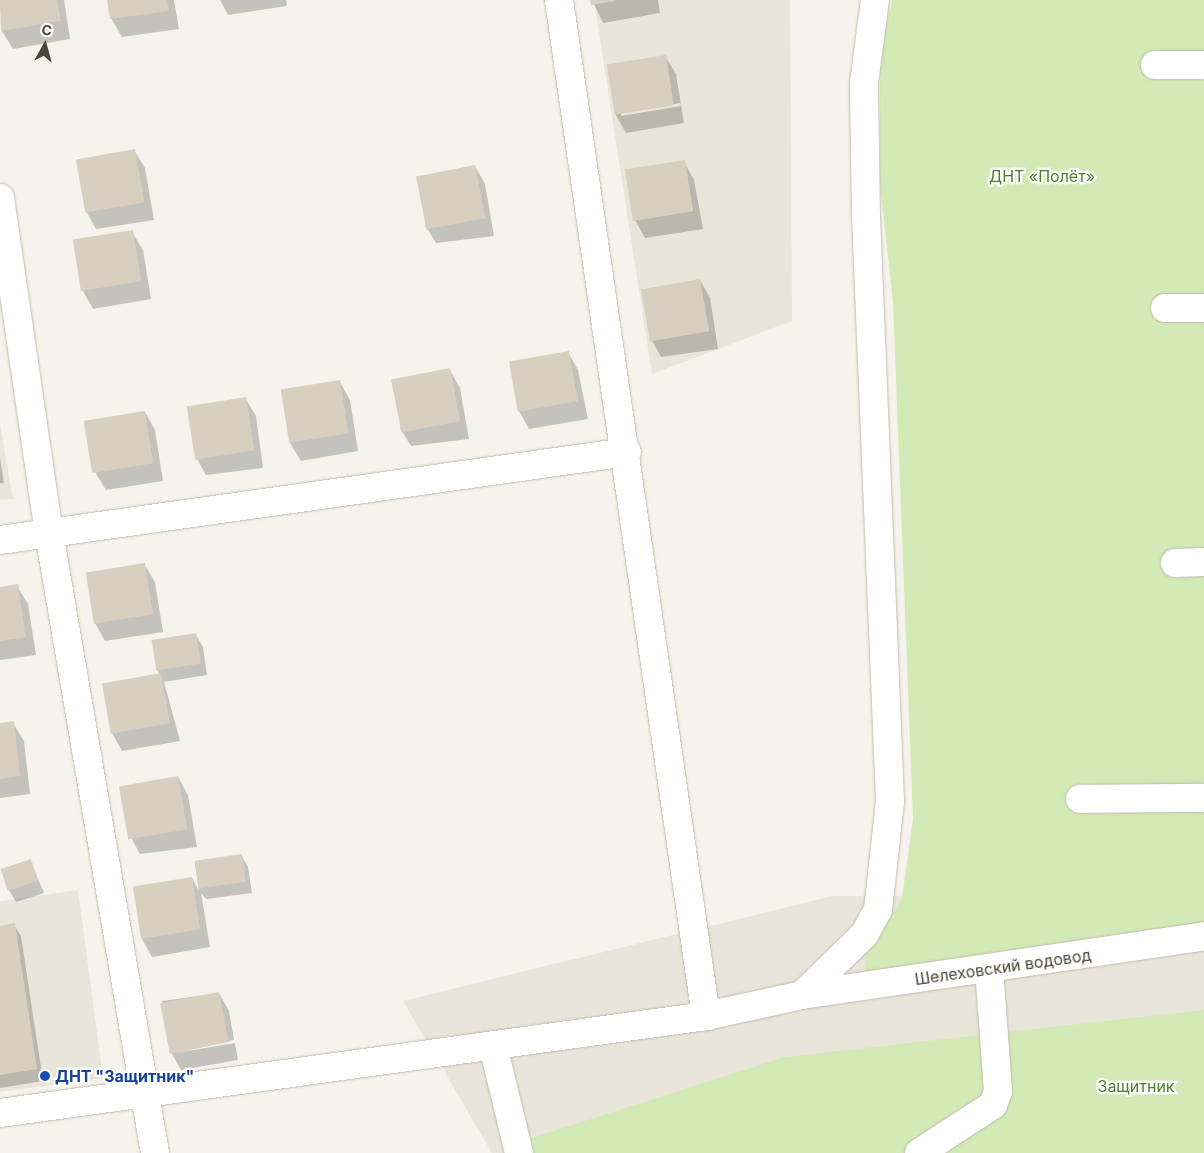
<!DOCTYPE html>
<html>
<head>
<meta charset="utf-8">
<style>
	body { margin:0 }
	#map { position:relative; width:1204px; height:1153px; overflow:hidden; background:#f6f3ec; font-family:Inter,sans-serif }
	div>[style] { position:absolute }
	[style*='--x'] { left:calc(var(--x)*1px); top:calc(var(--y)*1px); width:calc(var(--w)*1px); rotate:calc(var(--a)*1deg) }
	.residential>* { inset:0; background:#eae5da }
	.green>* { inset:0; background:#d2eab5 }
	.shadow>* { inset:0; background:#0003 }
	.building>* { inset:0; background:#d8cfc1; transform-origin:0 0 }
	.roads { filter:drop-shadow(0 0 1px #c2bbae) drop-shadow(0 0 1px #c2bbae) }
	.minor>* { height:28px; margin:-14px; padding:0 14px; transform-origin:14px; border-radius:14px; background:#fff }
	.tertiary>* { height:28px; margin:-14px; padding:0 14px; transform-origin:14px; border-radius:14px; background:#fff }
	.dots>* { width:14px; height:14px; translate:-50% -50%; box-sizing:border-box; border:2px solid #fff; border-radius:50% }
	span { translate:-50% -50%; white-space:nowrap; text-align:center; line-height:1.15; -webkit-text-stroke:4.5px #fff; paint-order:stroke }
	.park-label { font-size:16px; color:#4a7f2a }
	.street-label { font-size:16px; color:#4b4439 }
	.transit-label { font-size:16px; color:#164399; font-weight:700 }
	.left { translate:0 -50%; text-align:left }
	.north { position:absolute; left:20px; top:20px; width:50px; height:50px; -webkit-text-stroke:4px #fff; paint-order:stroke; rotate:7deg; font-size:14px; font-weight:700; line-height:20px; text-align:center; color:#4b4439 }
	.north::after { content:''; display:block; margin:auto; width:18px; height:22px; background:#4b4439; clip-path:polygon(50% 0,100% 100%,50% 72%,0 100%) }
</style>
</head>
<body>
<div id="map">
	<div class="residential">
		<i style="clip-path:polygon(594px 0,790px 0,792px 321px,652px 374px)"></i>
		<i style="clip-path:polygon(0 424px,13px 499px,0 500px)"></i>
		<i style="clip-path:polygon(78px 890px,103px 1078px,0 1092px,0 901px)"></i>
		<i style="clip-path:polygon(832px 896px,1204px 896px,1204px 1153px,492px 1153px,403px 1001px)"></i>
	</div>
	<div class="green">
		<i style="clip-path:polygon(892px 0,1204px 0,1204px 924px,874px 978px,865px 969px,866px 956px,902px 898px,913px 819px,893px 302px,880px 184px,880px 53px)"></i>
		<i style="clip-path:polygon(1204px 1010px,1204px 1153px,526px 1153px,519px 1142px,785px 1057px)"></i>
	</div>
	<div class="shadow">
		<i style="clip-path:polygon(0 0,64px 0,70px 39px,13px 49px,2px 31px)"></i>
		<i style="clip-path:polygon(108px 0,174px 0,179px 29px,122px 37px,111px 18px)"></i>
		<i style="clip-path:polygon(220px 0,286px 0,287px 6px,228px 15px)"></i>
		<i style="clip-path:polygon(592px 0,658px 0,660px 13px,603px 23px)"></i>
		<i style="clip-path:polygon(evenodd,665px 56px,676px 74px,684px 123px,626px 133px,616px 115px,608px 66px,665px 56px,680px 103px,681px 106px,621px 116px,621px 113px,680px 103px)"></i>
		<i style="clip-path:polygon(134px 150px,145px 168px,154px 220px,96px 229px,86px 211px)"></i>
		<i style="clip-path:polygon(684px 162px,694px 180px,703px 229px,645px 238px,635px 220px)"></i>
		<i style="clip-path:polygon(475px 166px,485px 184px,494px 236px,436px 243px,425px 225px)"></i>
		<i style="clip-path:polygon(132px 232px,143px 250px,151px 299px,93px 309px,83px 291px)"></i>
		<i style="clip-path:polygon(700px 280px,710px 298px,718px 349px,661px 357px,651px 339px)"></i>
		<i style="clip-path:polygon(568px 352px,578px 370px,588px 419px,529px 429px,519px 411px)"></i>
		<i style="clip-path:polygon(450px 370px,460px 388px,469px 439px,411px 446px,400px 428px)"></i>
		<i style="clip-path:polygon(340px 382px,350px 400px,358px 451px,301px 461px,290px 443px)"></i>
		<i style="clip-path:polygon(245px 398px,256px 416px,263px 468px,206px 475px,196px 457px)"></i>
		<i style="clip-path:polygon(145px 412px,155px 430px,163px 481px,106px 490px,95px 472px)"></i>
		<i style="clip-path:polygon(0 458px,4px 483px,0 483px)"></i>
		<i style="clip-path:polygon(144px 564px,155px 582px,163px 632px,105px 641px,95px 623px)"></i>
		<i style="clip-path:polygon(17px 586px,28px 604px,36px 655px,0 660px,0 589px)"></i>
		<i style="clip-path:polygon(196px 635px,203px 647px,207px 675px,164px 682px,180px 741px,122px 751px,112px 733px,160px 674px,157px 670px)"></i>
		<i style="clip-path:polygon(13px 723px,24px 741px,30px 794px,0 798px,0 724px)"></i>
		<i style="clip-path:polygon(178px 777px,188px 795px,197px 847px,140px 854px,130px 836px,120px 787px)"></i>
		<i style="clip-path:polygon(241px 855px,248px 867px,252px 893px,206px 899px,201px 893px,210px 947px,152px 957px,142px 939px,192px 878px,199px 891px,195px 862px)"></i>
		<i style="clip-path:polygon(30px 860px,44px 893px,16px 902px,9px 890px)"></i>
		<i style="clip-path:polygon(14px 925px,21px 936px,43px 1081px,0 1088px,0 927px)"></i>
		<i style="clip-path:polygon(219px 993px,229px 1011px,234px 1040px,176px 1053px,235px 1043px,238px 1060px,181px 1070px,171px 1052px,162px 1001px)"></i>
	</div>
	<div class="building">
		<i style="clip-path:polygon(0 0,57px 0,61px 21px,1px 31px)"></i>
		<i style="clip-path:polygon(107px 0,167px 0,169px 11px,110px 19px)"></i>
		<i style="clip-path:polygon(590px 0,615px 0,615px 1px,591px 5px)"></i>
		<i style="left:666px;top:55px;width:51px;height:60px;rotate:81deg"></i>
		<i style="left:135px;top:149px;width:54px;height:60px;rotate:80deg"></i>
		<i style="left:685px;top:160px;width:52px;height:61px;rotate:81deg"></i>
		<i style="left:475px;top:165px;width:54px;height:60px;rotate:79deg"></i>
		<i style="left:133px;top:230px;width:52px;height:61px;rotate:81deg"></i>
		<i style="left:700px;top:279px;width:53px;height:60px;rotate:80deg"></i>
		<i style="left:569px;top:351px;width:51px;height:61px;rotate:80deg"></i>
		<i style="left:450px;top:368px;width:54px;height:60px;rotate:79deg"></i>
		<i style="left:340px;top:380px;width:54px;height:60px;rotate:81deg"></i>
		<i style="left:246px;top:397px;width:54px;height:60px;rotate:81deg"></i>
		<i style="left:145px;top:411px;width:53px;height:62px;rotate:81deg"></i>
		<i style="left:145px;top:563px;width:52px;height:60px;rotate:81deg"></i>
		<i style="clip-path:polygon(18px 584px,26px 637px,0 641px,0 587px)"></i>
		<i style="left:196px;top:633px;width:31px;height:45px;rotate:81deg"></i>
		<i style="left:161px;top:673px;width:51px;height:60px;rotate:80deg"></i>
		<i style="clip-path:polygon(14px 721px,20px 776px,0 779px,0 723px)"></i>
		<i style="left:178px;top:776px;width:54px;height:60px;rotate:80deg"></i>
		<i style="left:242px;top:854px;width:28px;height:48px;rotate:82deg"></i>
		<i style="left:31px;top:859px;width:23px;height:32px;rotate:72deg"></i>
		<i style="left:192px;top:877px;width:53px;height:60px;rotate:81deg"></i>
		<i style="clip-path:polygon(15px 923px,37px 1069px,0 1075px,0 926px)"></i>
		<i style="left:219px;top:992px;width:51px;height:60px;rotate:79deg"></i>
	</div>
	<div class="roads">
		<div class="minor">
			<i style="--x:559;--y:0;--w:1027;--a:81.77"></i>
			<i style="--x:1155;--y:65;--w:49;--a:0"></i>
			<i style="--x:0;--y:198;--w:339;--a:81.7"></i>
			<i style="--x:49;--y:533;--w:629;--a:80.3"></i>
			<i style="--x:1165;--y:308;--w:39;--a:0"></i>
			<i style="--x:0;--y:540;--w:633;--a:-7.99"></i>
			<i style="--x:1175;--y:563;--w:29;--a:-2"></i>
			<i style="--x:1080;--y:799;--w:124;--a:-0.5"></i>
			<i style="--x:802;--y:995;--w:406;--a:-8.3"></i>
			<i style="--x:493;--y:1046;--w:110;--a:76.3"></i>
			<i style="--x:919;--y:1153;--w:88;--a:-33"></i>
			<i style="--x:993;--y:1105;--w:15;--a:-70"></i>
			<i style="--x:998;--y:1091;--w:122;--a:-94.2"></i>
		</div>
		<div class="tertiary">
			<i style="--x:0;--y:1113;--w:713;--a:-7.82"></i>
			<i style="--x:706;--y:1016;--w:98;--a:-12.3"></i>
			<i style="--x:802;--y:995;--w:86;--a:-44.1"></i>
			<i style="--x:864;--y:935;--w:29;--a:-61"></i>
			<i style="--x:878;--y:910;--w:110;--a:-83.7"></i>
			<i style="--x:890;--y:801;--w:584;--a:-92.35"></i>
			<i style="--x:866;--y:217;--w:134;--a:-90.9"></i>
			<i style="--x:864;--y:83;--w:84;--a:-82.5"></i>
		</div>
	</div>
	<div class="dots">
		<i style="left:45px;top:1076px;background:#1a4fb4"></i>
	</div>
	<div class="park-label">
		<span style="left:1042px;top:176px">ДНТ «Полёт»</span>
		<span style="left:1136px;top:1086px">Защитник</span>
	</div>
	<div class="street-label">
		<span style="left:1003px;top:967px;rotate:-8deg">Шелеховский водовод</span>
	</div>
	<div class="transit-label">
		<span class="left" style="left:55px;top:1076px">ДНТ "Защитник"</span>
	</div>
	<div class="north">С</div>
</div>
</body>
</html>
